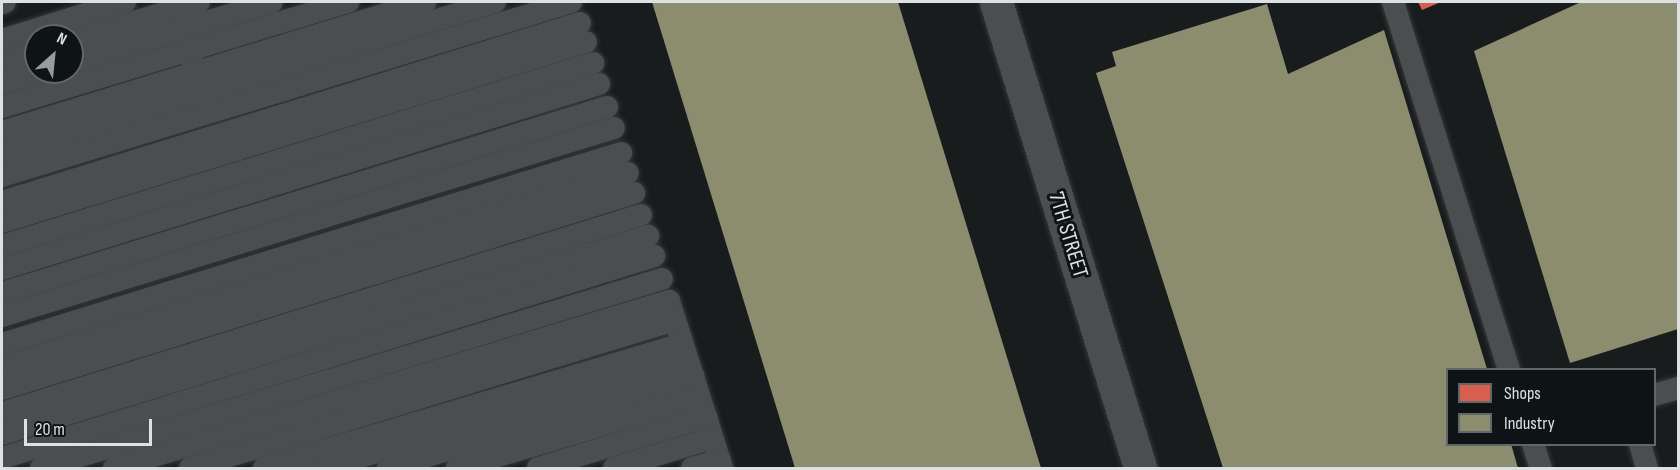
<!DOCTYPE html>
<html>
<head>
<meta charset="utf-8">
<style>
	body { margin:0 }
	#map { position:relative; width:1680px; height:470px; overflow:hidden; background:#191c1d; font-family:"Sofia Sans Condensed",sans-serif }
	div>[style] { position:absolute }
	[style*='--x'] { left:calc(var(--x)*1px); top:calc(var(--y)*1px); width:calc(var(--w)*1px); rotate:calc(var(--a)*1deg) }
	.shops>* { inset:0; background:#d6604d }
	.industry>* { inset:0; background:#8c8c6e }
	.roads { filter:drop-shadow(0 0 2px #343637) drop-shadow(0 0 2px #343637) }
	.lane>* { height:22px; margin:-11px; padding:0 11px; transform-origin:11px; border-radius:11px; background:#4b4d4e }
	.street>* { height:33px; margin:-16.5px; padding:0 16.5px; transform-origin:16.5px; border-radius:16.5px; background:#4b4d4e }
	span { translate:-50% -50%; white-space:nowrap; text-align:center; line-height:1.15; -webkit-text-stroke:6px #0e1416; paint-order:stroke }
	.street-label { font-size:22px; color:#dde1e3 }
	.frame { position:absolute; inset:0; border:3px solid #dde1e3; pointer-events:none }
	.legend { position:absolute; left:1446px; top:368px; width:210px; height:78px; box-sizing:border-box; background:#0e1416; border:2px solid #616668; margin:0; padding:8px 10px; list-style:none; font-size:18px; color:#dde1e3 }
	.legend li { display:flex; align-items:center; gap:12px; height:30px }
	.legend b { width:30px; border:2px solid #616668 }
	.north { position:absolute; left:24px; top:24px; width:60px; height:60px; box-sizing:border-box; background:#0e1416; border:2px solid #616668; border-radius:50%; rotate:27deg; font-size:16px; font-weight:700; line-height:24px; text-align:center; color:#dde1e3 }
	.north::after { content:''; display:block; margin:auto; width:21px; height:27px; background:#989c9e; clip-path:polygon(50% 0,100% 100%,50% 72%,0 100%) }
	.scale { position:absolute; left:24px; top:419px; width:128px; height:27px; box-sizing:border-box; border:3px solid #dde1e3; border-top:0; padding-left:8px; font-size:18px; line-height:21px; white-space:nowrap; color:#dde1e3; -webkit-text-stroke:4px #0e1416; paint-order:stroke }
</style>
</head>
<body>
<div id="map">
	<div class="shops">
		<i style="clip-path:polygon(1418px 2px,1441px 2px,1422px 10px)"></i>
	</div>
	<div class="industry">
		<i style="clip-path:polygon(652px 2px,898px 2px,1041px 468px,795px 468px)"></i>
		<i style="clip-path:polygon(1581px 2px,1678px 2px,1678px 329px,1570px 363px,1474px 51px)"></i>
		<i style="clip-path:polygon(1267px 4px,1288px 74px,1384px 30px,1487px 369px,1448px 369px,1448px 444px,1511px 444px,1518px 468px,1223px 468px,1096px 73px,1116px 66px,1112px 52px)"></i>
	</div>
	<div class="roads">
		<div class="lane">
			<i style="--x:174;--y:2;--w:109;--a:72.9"></i>
			<i style="--x:1393;--y:2;--w:386;--a:72.5"></i>
			<i style="--x:2;--y:3;--w:3;--a:-18"></i>
			<i style="--x:2;--y:40;--w:129;--a:-17.2"></i>
			<i style="--x:72;--y:41;--w:133;--a:-17.1"></i>
			<i style="--x:2;--y:63;--w:36;--a:-18"></i>
			<i style="--x:72;--y:63;--w:209;--a:-17"></i>
			<i style="--x:2;--y:84;--w:42;--a:-16.7"></i>
			<i style="--x:2;--y:107;--w:362;--a:-16.9"></i>
			<i style="--x:2;--y:132;--w:443;--a:-17.1"></i>
			<i style="--x:2;--y:154;--w:516;--a:-17.14"></i>
			<i style="--x:2;--y:176;--w:595;--a:-17"></i>
			<i style="--x:2;--y:202;--w:605;--a:-17.21"></i>
			<i style="--x:2;--y:222;--w:611;--a:-17.13"></i>
			<i style="--x:2;--y:246;--w:619;--a:-17.2"></i>
			<i style="--x:2;--y:269;--w:625;--a:-17.22"></i>
			<i style="--x:2;--y:293;--w:633;--a:-17.09"></i>
			<i style="--x:671;--y:307;--w:169;--a:72.4"></i>
			<i style="--x:2;--y:316;--w:640;--a:-17.08"></i>
			<i style="--x:2;--y:344;--w:648;--a:-17.15"></i>
			<i style="--x:2;--y:367;--w:655;--a:-17.22"></i>
			<i style="--x:2;--y:389;--w:662;--a:-17.23"></i>
			<i style="--x:1654;--y:395;--w:25;--a:-16"></i>
			<i style="--x:2;--y:413;--w:669;--a:-17.22"></i>
			<i style="--x:303;--y:419;--w:52;--a:71.9"></i>
			<i style="--x:2;--y:434;--w:676;--a:-17.04"></i>
			<i style="--x:1533;--y:444;--w:25;--a:72"></i>
			<i style="--x:1640;--y:444;--w:25;--a:74"></i>
			<i style="--x:2;--y:458;--w:683;--a:-17.21"></i>
			<i style="--x:41;--y:468;--w:649;--a:-16.93"></i>
			<i style="--x:114;--y:468;--w:580;--a:-16.75"></i>
			<i style="--x:190;--y:468;--w:507;--a:-16.97"></i>
			<i style="--x:264;--y:468;--w:436;--a:-16.5"></i>
			<i style="--x:323;--y:468;--w:380;--a:-16.5"></i>
			<i style="--x:388;--y:468;--w:319;--a:-16.8"></i>
			<i style="--x:457;--y:468;--w:252;--a:-16.4"></i>
			<i style="--x:538;--y:468;--w:176;--a:-16.9"></i>
			<i style="--x:614;--y:468;--w:102;--a:-17"></i>
			<i style="--x:692;--y:468;--w:29;--a:-16"></i>
		</div>
		<div class="street">
			<i style="--x:996;--y:2;--w:488;--a:72.8"></i>
		</div>
	</div>
	<div class="street-label">
		<span style="left:1068px;top:235px;rotate:73deg">7TH STREET</span>
	</div>
	<div class="frame"></div>
	<ul class="legend">
	<li><b style="height:16px;background:#d6604d"></b>Shops</li>
	<li><b style="height:16px;background:#8c8c6e"></b>Industry</li>
	</ul>
	<div class="north">N</div>
	<div class="scale">20 m</div>
</div>
</body>
</html>
